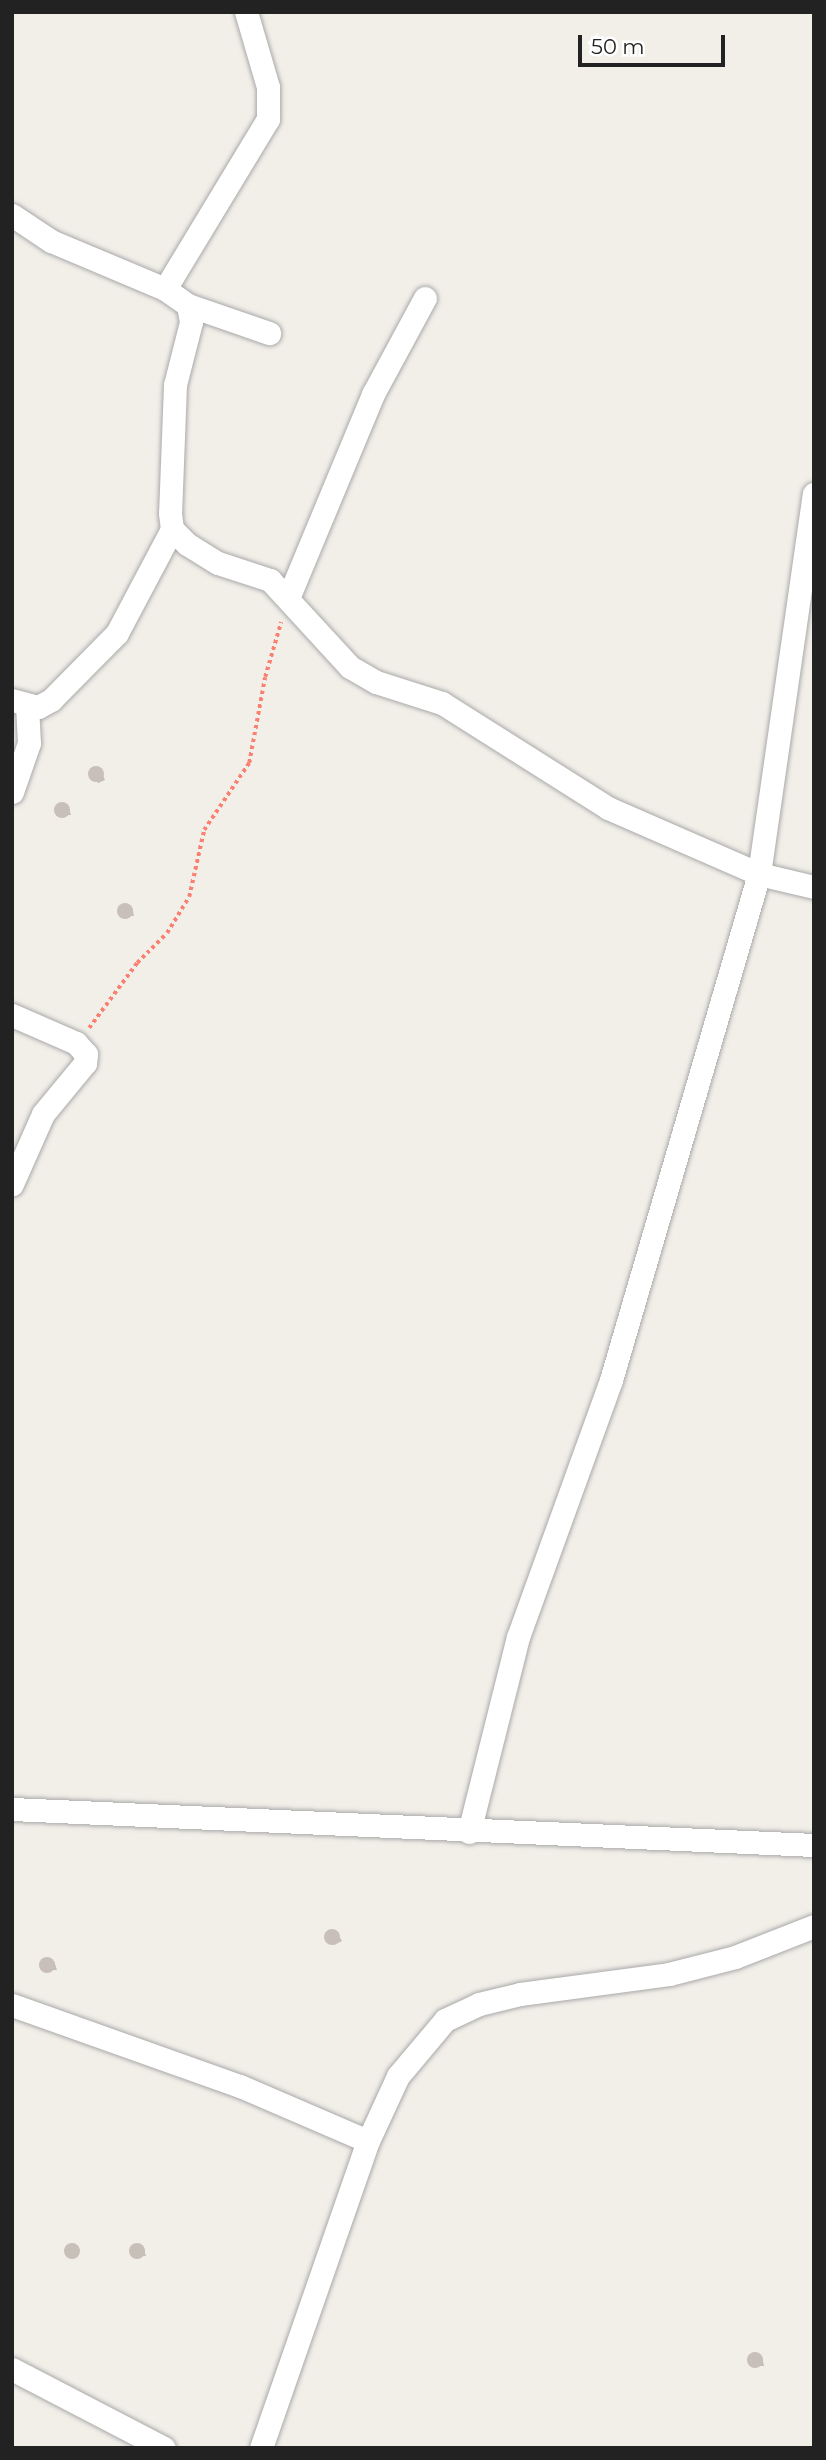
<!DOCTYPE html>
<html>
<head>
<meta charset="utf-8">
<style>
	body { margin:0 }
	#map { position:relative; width:826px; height:2460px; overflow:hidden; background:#f2efe9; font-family:Montserrat,sans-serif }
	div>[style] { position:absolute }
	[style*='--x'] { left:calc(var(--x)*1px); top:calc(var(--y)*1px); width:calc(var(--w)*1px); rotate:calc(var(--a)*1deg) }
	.shadow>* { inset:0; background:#0003 }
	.building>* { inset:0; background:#c7bfb8 }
	.round { border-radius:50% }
	.path>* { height:3.5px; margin-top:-1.75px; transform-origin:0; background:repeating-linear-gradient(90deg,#fa8072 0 3.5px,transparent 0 7px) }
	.roads { filter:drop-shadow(0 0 2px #a9a9a9) drop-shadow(0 0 2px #a9a9a9) }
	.minor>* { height:23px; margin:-11.5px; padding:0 11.5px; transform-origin:11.5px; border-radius:11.5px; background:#fff }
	span { translate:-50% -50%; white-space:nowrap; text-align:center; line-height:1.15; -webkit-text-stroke:7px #fff; paint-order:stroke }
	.frame { position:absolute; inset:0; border:14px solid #222; pointer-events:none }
	.scale { position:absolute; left:578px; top:35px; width:147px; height:32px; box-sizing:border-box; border:4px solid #222; border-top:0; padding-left:9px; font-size:21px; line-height:24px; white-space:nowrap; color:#222; -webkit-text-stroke:5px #fff; paint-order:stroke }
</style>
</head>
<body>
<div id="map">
	<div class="shadow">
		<i style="clip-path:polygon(100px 769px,105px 780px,98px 783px,91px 772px)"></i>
		<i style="clip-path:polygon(57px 805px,68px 806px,71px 815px,59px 815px)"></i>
		<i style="clip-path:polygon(121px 907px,132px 907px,134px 916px,122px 916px)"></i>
		<i style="clip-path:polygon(336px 1931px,342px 1941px,334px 1945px,327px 1935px)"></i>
		<i style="clip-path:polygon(43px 1961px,54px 1961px,57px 1970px,44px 1970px)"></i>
		<i style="clip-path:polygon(76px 2245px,80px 2251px,70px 2257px,67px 2249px)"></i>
		<i style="clip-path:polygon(132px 2246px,143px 2247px,146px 2256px,133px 2256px)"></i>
		<i style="clip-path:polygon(751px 2356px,762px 2356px,764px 2366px,752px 2366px)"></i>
	</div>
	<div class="building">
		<i class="round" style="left:88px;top:766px;width:16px;height:16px"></i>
		<i class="round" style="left:54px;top:802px;width:16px;height:16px"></i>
		<i class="round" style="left:117px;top:903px;width:16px;height:16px"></i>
		<i class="round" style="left:324px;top:1929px;width:16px;height:16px"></i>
		<i class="round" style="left:39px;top:1957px;width:16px;height:16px"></i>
		<i class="round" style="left:129px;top:2243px;width:16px;height:16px"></i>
		<i class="round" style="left:64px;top:2243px;width:16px;height:16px"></i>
		<i class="round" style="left:747px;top:2352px;width:16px;height:16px"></i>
	</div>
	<div class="path">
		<i style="--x:89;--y:1028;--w:81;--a:-53.6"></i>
		<i style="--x:137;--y:963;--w:42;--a:-45"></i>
		<i style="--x:167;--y:933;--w:42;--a:-58.6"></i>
		<i style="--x:189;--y:897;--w:69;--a:-77.4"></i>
		<i style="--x:204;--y:830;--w:81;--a:-56.1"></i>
		<i style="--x:249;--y:763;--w:87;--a:-79.5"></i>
		<i style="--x:265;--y:677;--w:57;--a:-73.8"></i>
	</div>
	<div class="roads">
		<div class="minor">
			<i style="--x:12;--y:215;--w:47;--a:33.7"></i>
			<i style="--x:51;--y:241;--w:124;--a:22.8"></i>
			<i style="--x:165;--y:289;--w:28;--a:35"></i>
			<i style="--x:188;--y:305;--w:17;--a:80"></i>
			<i style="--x:191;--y:322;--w:65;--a:104.3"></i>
			<i style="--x:175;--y:385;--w:128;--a:92.2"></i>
			<i style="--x:170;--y:513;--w:16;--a:83"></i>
			<i style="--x:172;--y:529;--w:21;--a:45"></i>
			<i style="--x:187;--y:544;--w:36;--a:32"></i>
			<i style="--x:218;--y:563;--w:55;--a:18.1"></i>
			<i style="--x:270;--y:580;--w:118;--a:47.4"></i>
			<i style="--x:350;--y:667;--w:30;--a:30"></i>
			<i style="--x:376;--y:682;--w:69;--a:17.7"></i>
			<i style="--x:442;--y:703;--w:196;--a:32.3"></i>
			<i style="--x:608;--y:808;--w:165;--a:23.6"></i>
			<i style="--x:759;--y:874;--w:57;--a:13.3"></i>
			<i style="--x:165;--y:289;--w:199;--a:-58.8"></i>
			<i style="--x:268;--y:119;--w:32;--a:-90"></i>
			<i style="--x:268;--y:87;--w:78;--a:-106.3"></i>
			<i style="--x:188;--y:305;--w:86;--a:19.1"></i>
			<i style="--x:289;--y:596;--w:219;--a:-67.4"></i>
			<i style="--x:373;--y:394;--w:109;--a:-61.6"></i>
			<i style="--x:12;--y:700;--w:27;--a:15"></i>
			<i style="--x:38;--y:707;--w:15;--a:-28"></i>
			<i style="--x:51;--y:700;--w:94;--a:-45.4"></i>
			<i style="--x:117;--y:633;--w:118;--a:-62.1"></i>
			<i style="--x:12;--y:792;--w:52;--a:-70.9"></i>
			<i style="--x:29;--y:743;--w:36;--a:-93"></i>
			<i style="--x:12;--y:1015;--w:70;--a:23.6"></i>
			<i style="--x:76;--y:1043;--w:15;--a:48"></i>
			<i style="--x:86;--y:1054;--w:9;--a:96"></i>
			<i style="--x:85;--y:1063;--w:66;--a:129.5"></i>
			<i style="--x:43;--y:1114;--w:77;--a:113.9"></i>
			<i style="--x:12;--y:1809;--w:803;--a:2.57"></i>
			<i style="--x:469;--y:1832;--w:201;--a:-75.9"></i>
			<i style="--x:518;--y:1637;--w:273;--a:-70.1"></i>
			<i style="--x:611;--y:1380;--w:527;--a:-73.7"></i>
			<i style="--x:759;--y:874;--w:384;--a:-81.8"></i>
			<i style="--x:12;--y:2005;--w:242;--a:19.6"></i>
			<i style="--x:240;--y:2086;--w:139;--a:23.3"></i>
			<i style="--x:12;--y:2369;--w:171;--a:27.5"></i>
			<i style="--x:261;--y:2448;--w:325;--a:-70.8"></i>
			<i style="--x:368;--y:2141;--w:72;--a:-65.2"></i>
			<i style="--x:398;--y:2076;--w:73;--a:-50"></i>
			<i style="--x:445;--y:2020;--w:38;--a:-25"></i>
			<i style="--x:479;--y:2004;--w:42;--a:-13.7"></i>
			<i style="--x:520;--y:1994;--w:150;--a:-7.6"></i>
			<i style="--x:669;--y:1974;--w:68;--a:-14.4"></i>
			<i style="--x:735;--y:1957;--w:85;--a:-21.4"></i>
		</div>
	</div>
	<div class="frame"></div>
	<div class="scale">50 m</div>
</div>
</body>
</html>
